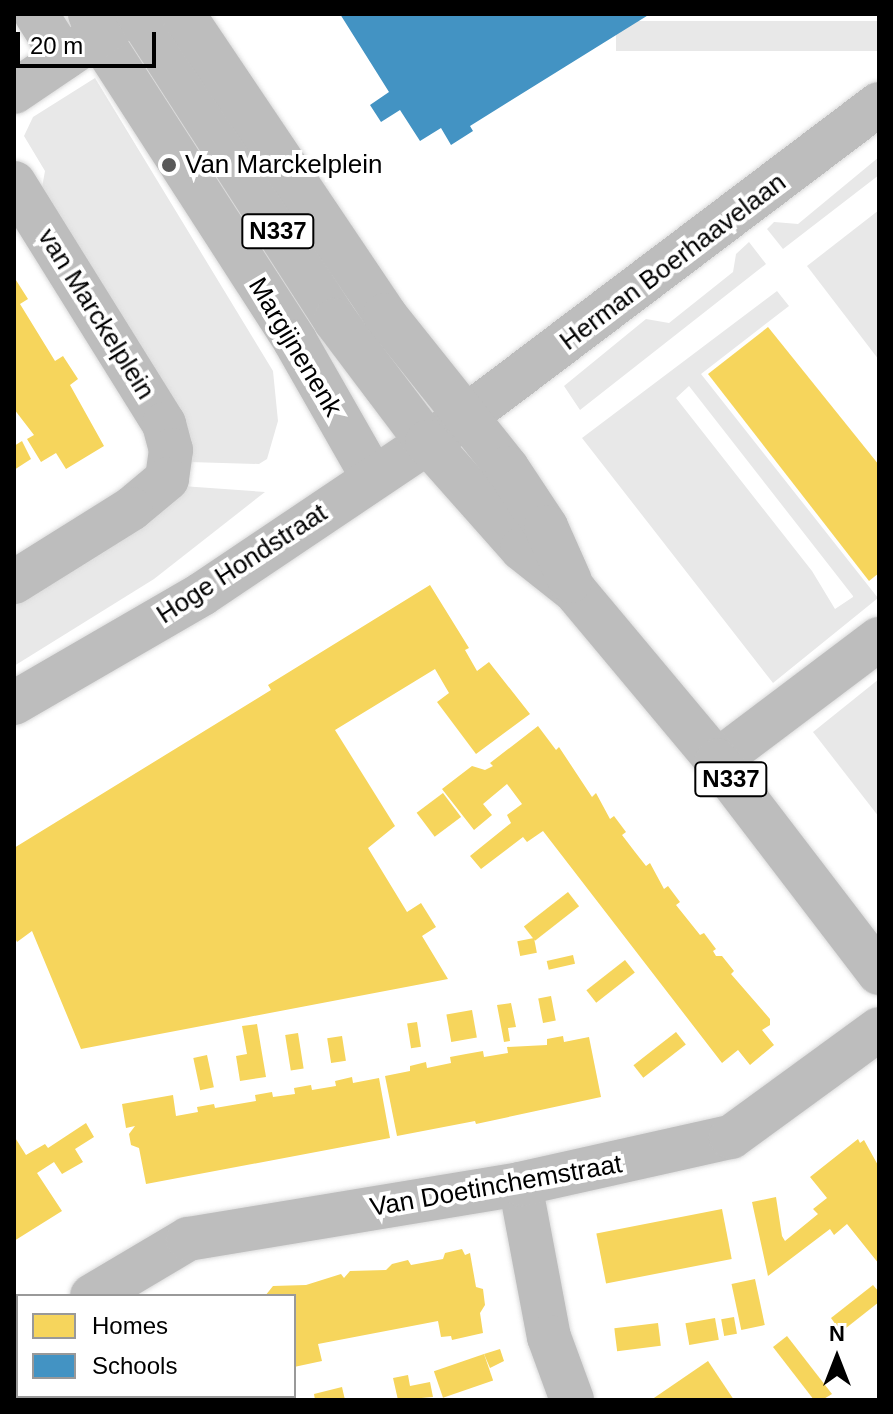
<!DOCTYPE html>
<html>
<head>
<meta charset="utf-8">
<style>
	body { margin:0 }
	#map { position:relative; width:893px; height:1414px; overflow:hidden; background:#fff; font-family:Helvetica,sans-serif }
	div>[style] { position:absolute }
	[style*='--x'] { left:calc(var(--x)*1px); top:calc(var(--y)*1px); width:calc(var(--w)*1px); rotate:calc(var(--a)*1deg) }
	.green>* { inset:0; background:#e8e8e8; transform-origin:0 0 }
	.homes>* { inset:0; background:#f6d55c; transform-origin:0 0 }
	.schools>* { inset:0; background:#4393c3 }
	.roads { filter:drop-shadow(0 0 2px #dbdbdb) drop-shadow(0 0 2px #dbdbdb) }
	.minor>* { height:44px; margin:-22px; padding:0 22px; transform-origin:22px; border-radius:22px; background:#bdbdbd }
	.major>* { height:44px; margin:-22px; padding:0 22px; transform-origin:22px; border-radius:22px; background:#bdbdbd }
	.dots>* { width:22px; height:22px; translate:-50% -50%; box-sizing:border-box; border:4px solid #fff; border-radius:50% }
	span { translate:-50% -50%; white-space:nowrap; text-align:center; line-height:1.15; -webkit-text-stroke:8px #fff; paint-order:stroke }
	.shield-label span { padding:2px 6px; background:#fff; border:2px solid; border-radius:6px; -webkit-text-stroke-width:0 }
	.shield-label { font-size:24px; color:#000; font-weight:700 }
	.poi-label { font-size:26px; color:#000 }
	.left { translate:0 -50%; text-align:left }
	.street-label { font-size:26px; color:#000 }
	.frame { position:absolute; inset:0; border:16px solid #000; pointer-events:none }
	.legend { position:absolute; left:16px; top:1294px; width:280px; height:104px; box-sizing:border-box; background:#fff; border:2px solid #999; margin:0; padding:10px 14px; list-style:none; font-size:24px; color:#000 }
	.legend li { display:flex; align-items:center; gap:16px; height:40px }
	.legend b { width:40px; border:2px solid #999 }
	.north { position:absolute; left:797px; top:1318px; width:80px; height:80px; -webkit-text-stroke:6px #fff; paint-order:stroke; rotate:0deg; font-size:22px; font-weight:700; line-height:32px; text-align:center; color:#000 }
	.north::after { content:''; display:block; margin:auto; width:28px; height:36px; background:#000; clip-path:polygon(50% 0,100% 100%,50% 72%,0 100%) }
	.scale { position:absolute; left:16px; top:32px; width:140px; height:36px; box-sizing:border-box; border:4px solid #000; border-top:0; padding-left:10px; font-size:24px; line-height:28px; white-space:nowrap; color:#000; -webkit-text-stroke:6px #fff; paint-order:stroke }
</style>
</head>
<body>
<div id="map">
	<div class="green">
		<i style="left:879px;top:21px;width:30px;height:263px;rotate:90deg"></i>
		<i style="clip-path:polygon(95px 78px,273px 371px,278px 421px,267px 459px,259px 464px,189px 462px,41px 193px,45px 171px,24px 136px,33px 117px)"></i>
		<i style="clip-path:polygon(879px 157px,879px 175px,783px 249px,767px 229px,774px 222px,798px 224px)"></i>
		<i style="clip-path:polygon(879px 210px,879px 360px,807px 266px)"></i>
		<i style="clip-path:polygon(749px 242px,766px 264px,580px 410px,564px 386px,646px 319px,669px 323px,733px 272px,736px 254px)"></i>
		<i style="clip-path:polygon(evenodd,777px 291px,789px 306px,701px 374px,878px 598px,773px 683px,582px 438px,777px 291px,689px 386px,853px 596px,853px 597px,835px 609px,812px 571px,676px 398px,689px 386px)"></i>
		<i style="clip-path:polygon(182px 486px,265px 492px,154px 579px,14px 666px,14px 596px)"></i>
		<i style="clip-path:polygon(879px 679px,879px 817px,813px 732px)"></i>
	</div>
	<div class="homes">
		<i style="clip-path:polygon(14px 277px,28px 299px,20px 304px,55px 361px,63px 356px,78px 379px,70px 385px,104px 446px,66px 469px,56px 453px,41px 462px,27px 439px,34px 435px,14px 409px)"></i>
		<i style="clip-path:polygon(768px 327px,879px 465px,879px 573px,869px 581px,708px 374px)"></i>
		<i style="clip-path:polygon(22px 441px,31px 459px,14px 470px,14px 446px)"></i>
		<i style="clip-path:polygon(430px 585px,469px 648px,465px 650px,477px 671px,489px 662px,530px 714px,476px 754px,437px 702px,449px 693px,435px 669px,335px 730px,395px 826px,368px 848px,407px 912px,421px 903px,436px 927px,422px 936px,448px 979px,81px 1049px,32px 931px,17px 942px,14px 936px,14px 848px,271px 690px,268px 685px)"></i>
		<i style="clip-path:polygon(538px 726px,556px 750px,559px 747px,592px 797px,596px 793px,610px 819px,614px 816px,626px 832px,622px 835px,635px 852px,646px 866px,650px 863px,664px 889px,668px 886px,680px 902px,676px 905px,700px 935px,704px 933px,716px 949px,713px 951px,716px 956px,722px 956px,734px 971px,731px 974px,770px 1019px,770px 1025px,762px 1030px,774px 1045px,750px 1065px,738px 1050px,722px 1063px,543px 831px,527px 842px,523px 837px,481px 869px,470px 856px,511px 823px,507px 815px,522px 804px,507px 784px,483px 804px,492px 815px,474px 830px,442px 789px,472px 766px,485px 770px,493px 766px,490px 763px)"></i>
		<i style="left:443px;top:793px;width:30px;height:33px;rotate:53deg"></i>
		<i style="left:568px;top:892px;width:18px;height:56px;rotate:52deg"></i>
		<i style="left:534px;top:938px;width:15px;height:17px;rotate:79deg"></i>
		<i style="left:573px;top:955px;width:9px;height:27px;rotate:77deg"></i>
		<i style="left:625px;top:960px;width:16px;height:49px;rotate:52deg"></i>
		<i style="left:551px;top:996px;width:25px;height:13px;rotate:79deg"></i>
		<i style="clip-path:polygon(511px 1003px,516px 1027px,508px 1028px,510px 1041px,504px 1042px,497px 1005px)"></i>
		<i style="left:472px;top:1010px;width:28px;height:26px;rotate:80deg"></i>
		<i style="left:417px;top:1022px;width:25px;height:10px;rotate:81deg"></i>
		<i style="clip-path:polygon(257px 1024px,266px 1077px,240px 1081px,236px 1056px,247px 1054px,242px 1026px)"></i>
		<i style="left:676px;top:1032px;width:16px;height:54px;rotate:52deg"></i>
		<i style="left:298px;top:1033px;width:36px;height:13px;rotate:81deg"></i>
		<i style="left:342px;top:1036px;width:25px;height:15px;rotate:81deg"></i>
		<i style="clip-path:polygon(563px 1036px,564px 1042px,589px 1037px,601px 1097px,476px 1124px,475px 1121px,397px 1136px,385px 1076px,410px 1071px,410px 1066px,426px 1062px,427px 1068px,451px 1063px,450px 1057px,466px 1054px,483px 1051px,484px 1057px,508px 1053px,507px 1047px,547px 1045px,547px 1039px)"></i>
		<i style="left:207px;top:1055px;width:33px;height:14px;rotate:78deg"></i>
		<i style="clip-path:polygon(352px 1077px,353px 1083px,379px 1078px,390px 1138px,146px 1184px,139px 1148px,131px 1145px,129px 1134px,135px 1126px,126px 1128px,122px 1104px,173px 1095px,176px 1116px,198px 1112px,197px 1107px,214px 1104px,215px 1108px,256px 1101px,255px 1095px,272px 1092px,273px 1097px,295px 1094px,294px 1088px,311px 1085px,312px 1090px,336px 1086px,335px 1081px)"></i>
		<i style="clip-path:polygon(86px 1123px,94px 1137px,75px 1149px,83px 1162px,62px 1174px,54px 1162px,37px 1173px,62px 1211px,14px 1241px,14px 1136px,26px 1155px,45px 1144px,48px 1148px)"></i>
		<i style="clip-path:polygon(858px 1139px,860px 1143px,864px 1140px,879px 1167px,879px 1264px,847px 1224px,834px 1235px,830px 1229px,768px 1276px,752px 1202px,776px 1197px,782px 1236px,785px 1241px,818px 1214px,813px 1209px,827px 1198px,810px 1177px)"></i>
		<i style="left:722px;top:1209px;width:51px;height:128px;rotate:79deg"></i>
		<i style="clip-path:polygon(462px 1249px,465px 1255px,470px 1253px,476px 1287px,483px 1289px,485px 1305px,480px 1313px,483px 1333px,452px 1340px,451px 1336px,441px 1337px,438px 1321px,318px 1344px,322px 1361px,294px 1367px,294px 1296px,265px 1296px,273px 1286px,306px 1285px,341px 1274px,344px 1278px,350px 1271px,386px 1270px,392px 1264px,408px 1260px,411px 1265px,443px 1259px,445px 1253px)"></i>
		<i style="left:755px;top:1279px;width:47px;height:24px;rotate:78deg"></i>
		<i style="clip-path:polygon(873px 1285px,879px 1292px,879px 1302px,841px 1332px,831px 1318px)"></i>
		<i style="left:734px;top:1317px;width:17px;height:13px;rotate:80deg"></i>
		<i style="left:715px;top:1318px;width:22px;height:30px;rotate:80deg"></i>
		<i style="left:658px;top:1323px;width:23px;height:44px;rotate:83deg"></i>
		<i style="clip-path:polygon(787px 1336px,832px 1394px,822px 1400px,814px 1400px,773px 1347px)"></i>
		<i style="clip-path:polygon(500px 1349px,504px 1361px,490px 1368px,484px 1354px)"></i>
		<i style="left:484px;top:1354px;width:28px;height:53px;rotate:71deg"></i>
		<i style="clip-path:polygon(708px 1361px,734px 1400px,651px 1400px)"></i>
		<i style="clip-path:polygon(408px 1375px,410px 1386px,430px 1382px,433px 1397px,398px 1400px,393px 1378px)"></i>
		<i style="clip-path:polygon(342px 1387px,345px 1400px,315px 1400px,314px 1394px)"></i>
		<i style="left:97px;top:1396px;width:78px;height:5px"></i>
	</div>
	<div class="schools">
		<i style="clip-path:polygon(340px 14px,401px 16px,650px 14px,470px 126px,473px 131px,451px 145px,441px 128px,420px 141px,400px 110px,381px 122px,370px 105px,389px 92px)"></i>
	</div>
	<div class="roads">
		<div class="minor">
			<i style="--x:36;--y:14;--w:52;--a:57.5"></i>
			<i style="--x:90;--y:14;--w:22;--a:69"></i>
			<i style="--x:98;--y:35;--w:364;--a:57.2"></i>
			<i style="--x:295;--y:341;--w:158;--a:60.3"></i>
			<i style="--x:14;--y:92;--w:130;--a:-34.1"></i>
			<i style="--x:14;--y:183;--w:284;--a:58.1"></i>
			<i style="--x:164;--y:424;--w:27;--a:75"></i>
			<i style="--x:171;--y:450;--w:29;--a:98"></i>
			<i style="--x:167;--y:479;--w:47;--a:140.2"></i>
			<i style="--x:131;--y:509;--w:138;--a:148"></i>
			<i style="--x:14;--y:703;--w:217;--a:-30.1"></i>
			<i style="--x:202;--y:594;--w:317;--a:-33.9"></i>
			<i style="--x:465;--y:417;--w:519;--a:-37.09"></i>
			<i style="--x:717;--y:761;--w:203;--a:-37"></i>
			<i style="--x:520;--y:1184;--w:156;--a:79.3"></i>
			<i style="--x:549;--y:1337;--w:67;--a:69.9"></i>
			<i style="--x:92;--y:1296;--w:112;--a:-30.7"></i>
			<i style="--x:188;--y:1239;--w:337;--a:-9.4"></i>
			<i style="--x:520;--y:1184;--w:216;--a:-12.6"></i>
			<i style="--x:731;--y:1137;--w:183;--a:-36.1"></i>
			<i style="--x:14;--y:1343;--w:5;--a:-37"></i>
		</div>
		<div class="major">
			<i style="--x:138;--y:14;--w:364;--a:57.2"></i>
			<i style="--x:335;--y:320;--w:153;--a:53"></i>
			<i style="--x:427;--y:442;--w:143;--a:48.4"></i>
			<i style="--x:522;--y:549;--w:68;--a:38.4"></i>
			<i style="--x:575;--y:591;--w:222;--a:50.1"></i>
			<i style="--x:717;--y:761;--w:267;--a:52.6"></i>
			<i style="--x:183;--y:14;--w:362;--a:56.1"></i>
			<i style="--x:385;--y:315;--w:196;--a:51.4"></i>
			<i style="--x:507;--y:468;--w:71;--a:56.5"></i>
			<i style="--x:546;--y:527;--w:59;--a:66"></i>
		</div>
	</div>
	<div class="dots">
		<i style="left:169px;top:165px;background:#595959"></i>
	</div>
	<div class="shield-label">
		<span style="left:278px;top:231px">N337</span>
		<span style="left:731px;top:779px">N337</span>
	</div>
	<div class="poi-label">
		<span class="left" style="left:185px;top:165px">Van Marckelplein</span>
	</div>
	<div class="street-label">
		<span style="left:673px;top:262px;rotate:-37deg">Herman Boerhaavelaan</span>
		<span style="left:96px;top:314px;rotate:58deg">van Marckelplein</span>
		<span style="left:295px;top:347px;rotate:59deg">Margijnenenk</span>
		<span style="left:242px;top:564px;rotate:-33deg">Hoge Hondstraat</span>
		<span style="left:496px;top:1186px;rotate:-10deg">Van Doetinchemstraat</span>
	</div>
	<div class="frame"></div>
	<ul class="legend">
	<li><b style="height:22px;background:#f6d55c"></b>Homes</li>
	<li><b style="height:22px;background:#4393c3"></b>Schools</li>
	</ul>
	<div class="north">N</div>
	<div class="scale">20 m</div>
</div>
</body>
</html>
